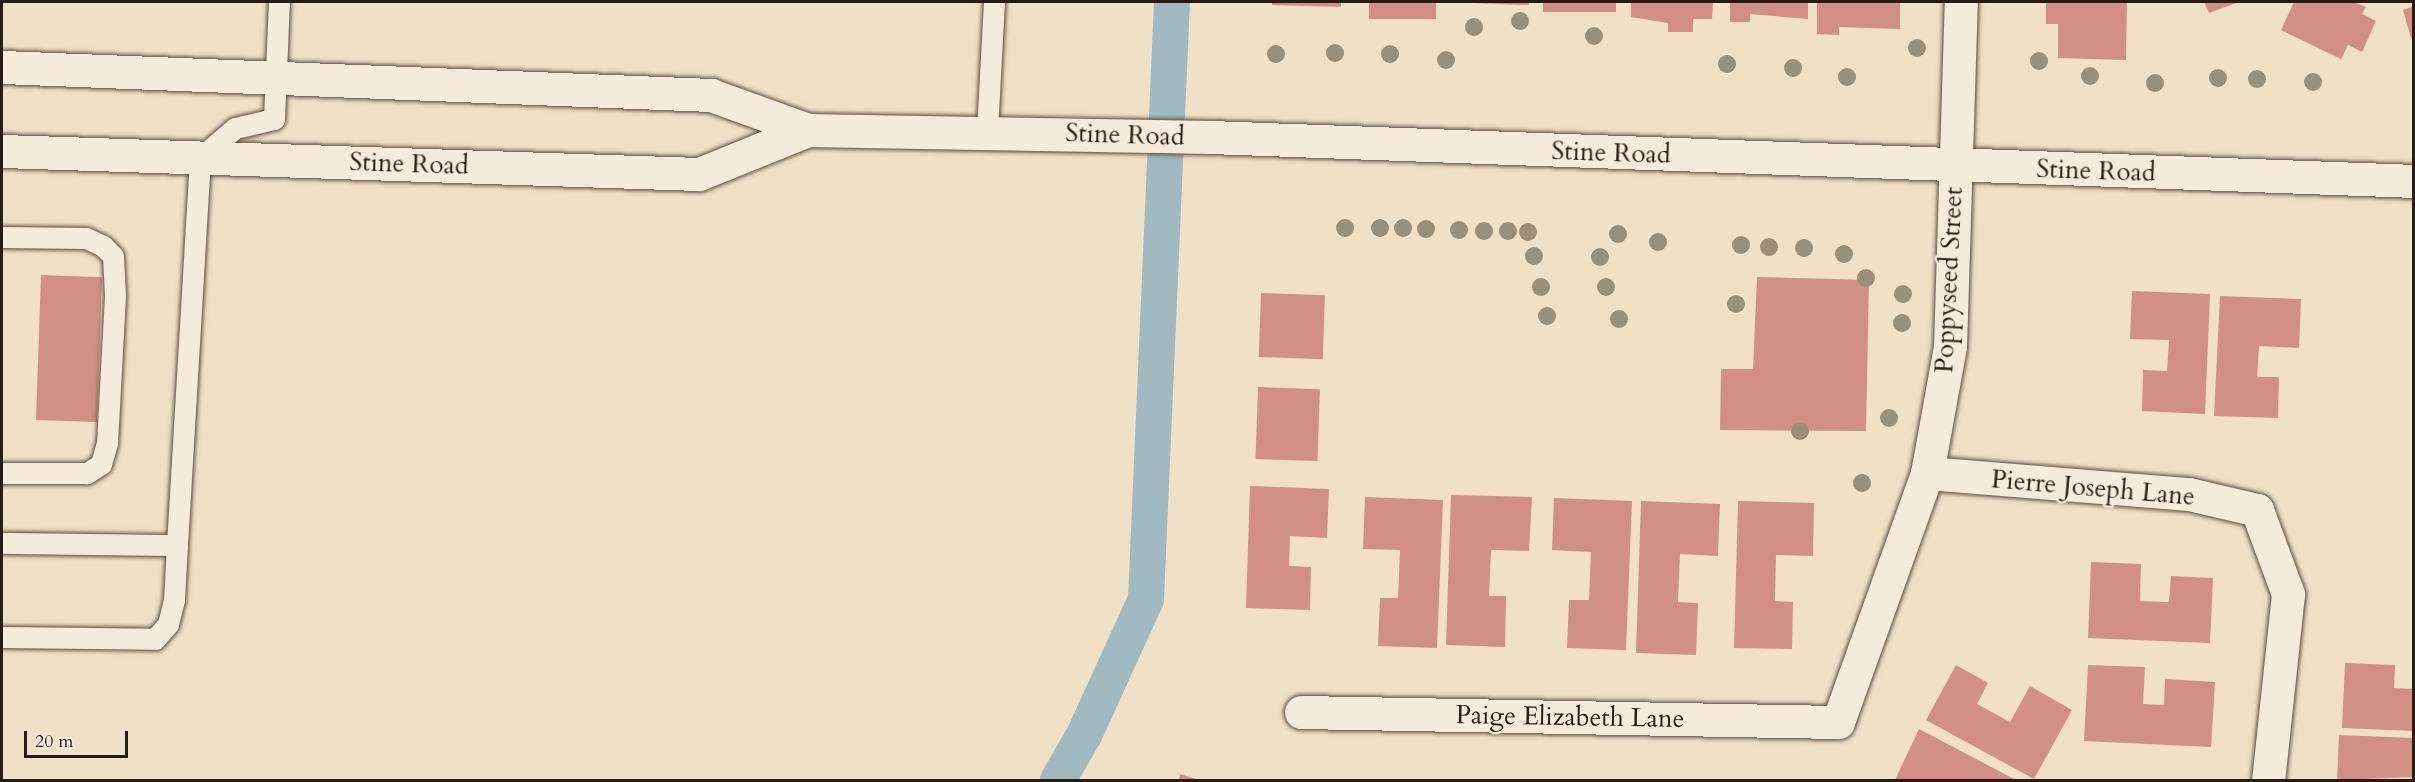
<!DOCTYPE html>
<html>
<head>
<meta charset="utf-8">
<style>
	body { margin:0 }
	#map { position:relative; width:2415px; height:782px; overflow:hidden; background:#efe0c6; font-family:Cardo,serif }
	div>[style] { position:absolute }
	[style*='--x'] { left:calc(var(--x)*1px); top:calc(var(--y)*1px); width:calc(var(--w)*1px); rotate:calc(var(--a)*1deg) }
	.canal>* { height:36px; margin:-18px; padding:0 18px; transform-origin:18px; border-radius:18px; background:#a1bac1 }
	.building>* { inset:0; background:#d19083; transform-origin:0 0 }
	.roads { filter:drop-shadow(0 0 2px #5a4c3f) drop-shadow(0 0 2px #5a4c3f) }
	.lane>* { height:21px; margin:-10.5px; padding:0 10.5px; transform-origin:10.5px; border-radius:10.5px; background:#f5ebda }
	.street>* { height:33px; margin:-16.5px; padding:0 16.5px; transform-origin:16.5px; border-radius:16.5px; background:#f5ebda }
	.secondary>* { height:33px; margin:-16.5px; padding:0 16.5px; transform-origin:16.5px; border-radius:16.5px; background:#f5ebda }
	.trees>* { width:18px; height:18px; margin:-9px; border-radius:50%; background:#9a8f78 }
	span { translate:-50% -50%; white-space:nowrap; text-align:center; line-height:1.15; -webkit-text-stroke:4.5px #f5ebda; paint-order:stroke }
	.street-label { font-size:26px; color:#281b12 }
	.frame { position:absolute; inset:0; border:3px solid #281b12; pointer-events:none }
	.scale { position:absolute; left:24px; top:731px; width:104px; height:27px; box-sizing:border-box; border:3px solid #281b12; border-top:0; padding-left:8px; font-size:18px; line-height:21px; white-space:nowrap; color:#281b12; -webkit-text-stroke:4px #f5ebda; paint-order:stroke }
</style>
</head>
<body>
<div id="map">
	<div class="canal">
		<i style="--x:1058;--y:780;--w:54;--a:-60.1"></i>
		<i style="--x:1085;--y:733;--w:147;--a:-65.5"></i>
		<i style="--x:1146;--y:599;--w:598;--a:-87.51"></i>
	</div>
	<div class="building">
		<i style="clip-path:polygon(1272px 2px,1341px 2px,1341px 7px,1272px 5px)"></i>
		<i style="left:1369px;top:2px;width:67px;height:17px"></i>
		<i style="clip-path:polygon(1473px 2px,1529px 2px,1529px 5px,1473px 3px)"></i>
		<i style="left:1543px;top:2px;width:73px;height:10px"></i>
		<i style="clip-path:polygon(1631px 2px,1713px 2px,1712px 19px,1693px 19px,1693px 32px,1668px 32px,1668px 23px,1631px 17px)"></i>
		<i style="clip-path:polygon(1730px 2px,1808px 2px,1808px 19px,1750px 14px,1750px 22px,1730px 22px)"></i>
		<i style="clip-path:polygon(1817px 2px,1900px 2px,1900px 29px,1839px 27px,1839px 35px,1817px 34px)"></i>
		<i style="clip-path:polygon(2046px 2px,2127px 2px,2126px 60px,2058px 58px,2058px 24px,2046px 24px)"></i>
		<i style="clip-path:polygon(2204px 2px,2239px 2px,2209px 13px)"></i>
		<i style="clip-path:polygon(2294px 2px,2353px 2px,2366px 7px,2362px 14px,2376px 21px,2362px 52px,2348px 45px,2341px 59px,2281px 30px)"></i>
		<i style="clip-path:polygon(2414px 6px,2414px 37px,2411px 38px,2403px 10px)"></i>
		<i style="left:41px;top:275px;width:61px;height:145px;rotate:2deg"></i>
		<i style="clip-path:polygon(1757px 277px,1869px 280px,1866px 431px,1720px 430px,1721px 369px,1753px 369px)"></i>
		<i style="clip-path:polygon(2132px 291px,2210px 294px,2205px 414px,2142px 411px,2143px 370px,2167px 371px,2169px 340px,2130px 339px)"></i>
		<i style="left:1261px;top:293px;width:64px;height:64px;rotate:2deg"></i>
		<i style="clip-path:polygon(2220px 296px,2301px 299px,2299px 348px,2259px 346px,2257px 377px,2279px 377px,2278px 418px,2214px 416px)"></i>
		<i style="left:1258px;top:387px;width:62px;height:72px;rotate:2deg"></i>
		<i style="clip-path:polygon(1250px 486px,1329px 489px,1327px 538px,1290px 536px,1289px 566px,1311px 567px,1310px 610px,1246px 608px)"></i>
		<i style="clip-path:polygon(1451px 495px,1532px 497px,1529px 551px,1491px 550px,1489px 596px,1506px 596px,1505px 647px,1446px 645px)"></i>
		<i style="clip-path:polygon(1365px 497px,1443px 500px,1437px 648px,1378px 646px,1380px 598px,1398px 598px,1400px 550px,1363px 549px)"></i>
		<i style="clip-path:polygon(1554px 498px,1632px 501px,1626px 650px,1567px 648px,1569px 600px,1589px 600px,1591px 552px,1552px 550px)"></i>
		<i style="clip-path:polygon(1641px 501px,1720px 504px,1718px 556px,1680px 554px,1678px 602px,1698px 603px,1696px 655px,1636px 653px)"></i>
		<i style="clip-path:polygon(1738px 501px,1814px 503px,1813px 556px,1776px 555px,1775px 601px,1793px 602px,1792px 649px,1734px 648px)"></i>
		<i style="clip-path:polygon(2091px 562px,2141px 564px,2140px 601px,2169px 602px,2171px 576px,2213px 578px,2210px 643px,2088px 638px)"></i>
		<i style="clip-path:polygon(2345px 663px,2395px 665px,2394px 688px,2414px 689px,2414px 731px,2342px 728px)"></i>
		<i style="clip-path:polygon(1956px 665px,1988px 683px,1977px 704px,2010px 722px,2030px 686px,2072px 710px,2034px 779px,1926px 720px)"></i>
		<i style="clip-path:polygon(2088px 665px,2145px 667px,2143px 704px,2164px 705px,2165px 679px,2215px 682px,2211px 747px,2084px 741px)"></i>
		<i style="clip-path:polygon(1919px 729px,2016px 780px,1895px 780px)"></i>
		<i style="clip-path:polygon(2339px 735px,2414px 738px,2414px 777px,2337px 780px)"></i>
		<i style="clip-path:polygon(1180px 774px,1199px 780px,1179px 780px)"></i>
	</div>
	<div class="roads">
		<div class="lane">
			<i style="--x:987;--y:131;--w:129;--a:-86.9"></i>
			<i style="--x:2;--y:237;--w:84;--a:0.7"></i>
			<i style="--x:86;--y:238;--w:19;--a:25"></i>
			<i style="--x:103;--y:246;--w:14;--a:45"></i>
			<i style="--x:113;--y:256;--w:40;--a:87.1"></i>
			<i style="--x:115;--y:296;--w:147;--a:93.1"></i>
			<i style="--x:107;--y:443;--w:22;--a:106"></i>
			<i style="--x:101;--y:464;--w:17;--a:147"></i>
			<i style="--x:87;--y:473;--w:85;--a:180"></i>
			<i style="--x:2;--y:543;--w:175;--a:0.7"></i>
			<i style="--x:177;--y:545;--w:388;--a:-86.6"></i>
			<i style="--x:200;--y:158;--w:46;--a:-40.6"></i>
			<i style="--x:235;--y:128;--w:40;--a:-13"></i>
			<i style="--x:274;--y:119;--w:117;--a:-87.6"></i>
			<i style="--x:2;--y:637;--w:153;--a:0.7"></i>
			<i style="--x:155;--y:639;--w:20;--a:-49"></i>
			<i style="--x:168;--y:624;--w:25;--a:-76"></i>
			<i style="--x:174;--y:600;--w:55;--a:-86.9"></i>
		</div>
		<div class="street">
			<i style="--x:1927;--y:473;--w:263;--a:4.6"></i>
			<i style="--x:2189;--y:494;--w:70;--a:13.2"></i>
			<i style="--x:2257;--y:510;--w:90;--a:69.7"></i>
			<i style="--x:2288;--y:594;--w:187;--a:96.1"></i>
			<i style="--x:1301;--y:712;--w:537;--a:1.07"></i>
			<i style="--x:1838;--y:722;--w:264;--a:-70.3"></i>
			<i style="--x:1927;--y:473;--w:129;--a:-79.7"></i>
			<i style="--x:1950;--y:346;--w:344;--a:-88.2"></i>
		</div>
		<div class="secondary">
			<i style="--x:2;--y:67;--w:710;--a:2.26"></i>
			<i style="--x:711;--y:95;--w:103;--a:19.8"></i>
			<i style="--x:808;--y:130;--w:402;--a:1"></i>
			<i style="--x:1210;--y:137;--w:1205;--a:2.09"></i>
			<i style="--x:2;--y:151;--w:697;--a:1.89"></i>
			<i style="--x:699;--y:174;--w:118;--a:-22"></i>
		</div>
	</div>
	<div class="trees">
		<i style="left:1520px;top:21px"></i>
		<i style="left:1474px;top:27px"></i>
		<i style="left:1594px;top:36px"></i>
		<i style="left:1917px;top:48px"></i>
		<i style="left:1335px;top:53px"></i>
		<i style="left:1276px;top:54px"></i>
		<i style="left:1390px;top:54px"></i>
		<i style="left:1446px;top:60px"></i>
		<i style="left:2039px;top:61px"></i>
		<i style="left:1727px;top:64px"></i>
		<i style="left:1793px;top:68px"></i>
		<i style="left:2090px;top:76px"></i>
		<i style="left:1847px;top:77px"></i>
		<i style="left:2218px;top:78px"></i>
		<i style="left:2257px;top:79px"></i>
		<i style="left:2313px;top:82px"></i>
		<i style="left:2155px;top:83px"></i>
		<i style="left:1345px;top:228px"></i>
		<i style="left:1380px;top:228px"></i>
		<i style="left:1403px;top:228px"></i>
		<i style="left:1426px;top:229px"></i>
		<i style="left:1459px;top:230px"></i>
		<i style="left:1484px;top:231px"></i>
		<i style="left:1508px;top:231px"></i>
		<i style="left:1528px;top:232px"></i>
		<i style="left:1618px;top:234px"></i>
		<i style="left:1658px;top:242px"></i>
		<i style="left:1741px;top:245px"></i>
		<i style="left:1769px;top:247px"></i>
		<i style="left:1804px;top:248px"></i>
		<i style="left:1844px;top:254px"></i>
		<i style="left:1534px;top:256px"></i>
		<i style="left:1600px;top:257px"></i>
		<i style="left:1866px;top:278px"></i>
		<i style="left:1541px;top:287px"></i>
		<i style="left:1606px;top:287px"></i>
		<i style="left:1903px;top:294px"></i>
		<i style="left:1736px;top:304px"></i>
		<i style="left:1547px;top:316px"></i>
		<i style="left:1619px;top:319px"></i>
		<i style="left:1902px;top:323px"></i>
		<i style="left:1889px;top:418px"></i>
		<i style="left:1800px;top:431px"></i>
		<i style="left:1862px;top:483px"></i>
	</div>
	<div class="street-label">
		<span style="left:1125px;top:135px;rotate:2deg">Stine Road</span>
		<span style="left:1611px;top:153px;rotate:2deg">Stine Road</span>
		<span style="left:409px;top:164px;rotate:2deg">Stine Road</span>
		<span style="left:2096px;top:171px;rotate:2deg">Stine Road</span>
		<span style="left:1949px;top:280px;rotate:-87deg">Poppyseed Street</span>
		<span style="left:2093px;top:488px;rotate:5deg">Pierre Joseph Lane</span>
		<span style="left:1570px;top:717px;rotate:1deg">Paige Elizabeth Lane</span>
	</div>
	<div class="frame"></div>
	<div class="scale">20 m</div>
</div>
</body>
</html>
